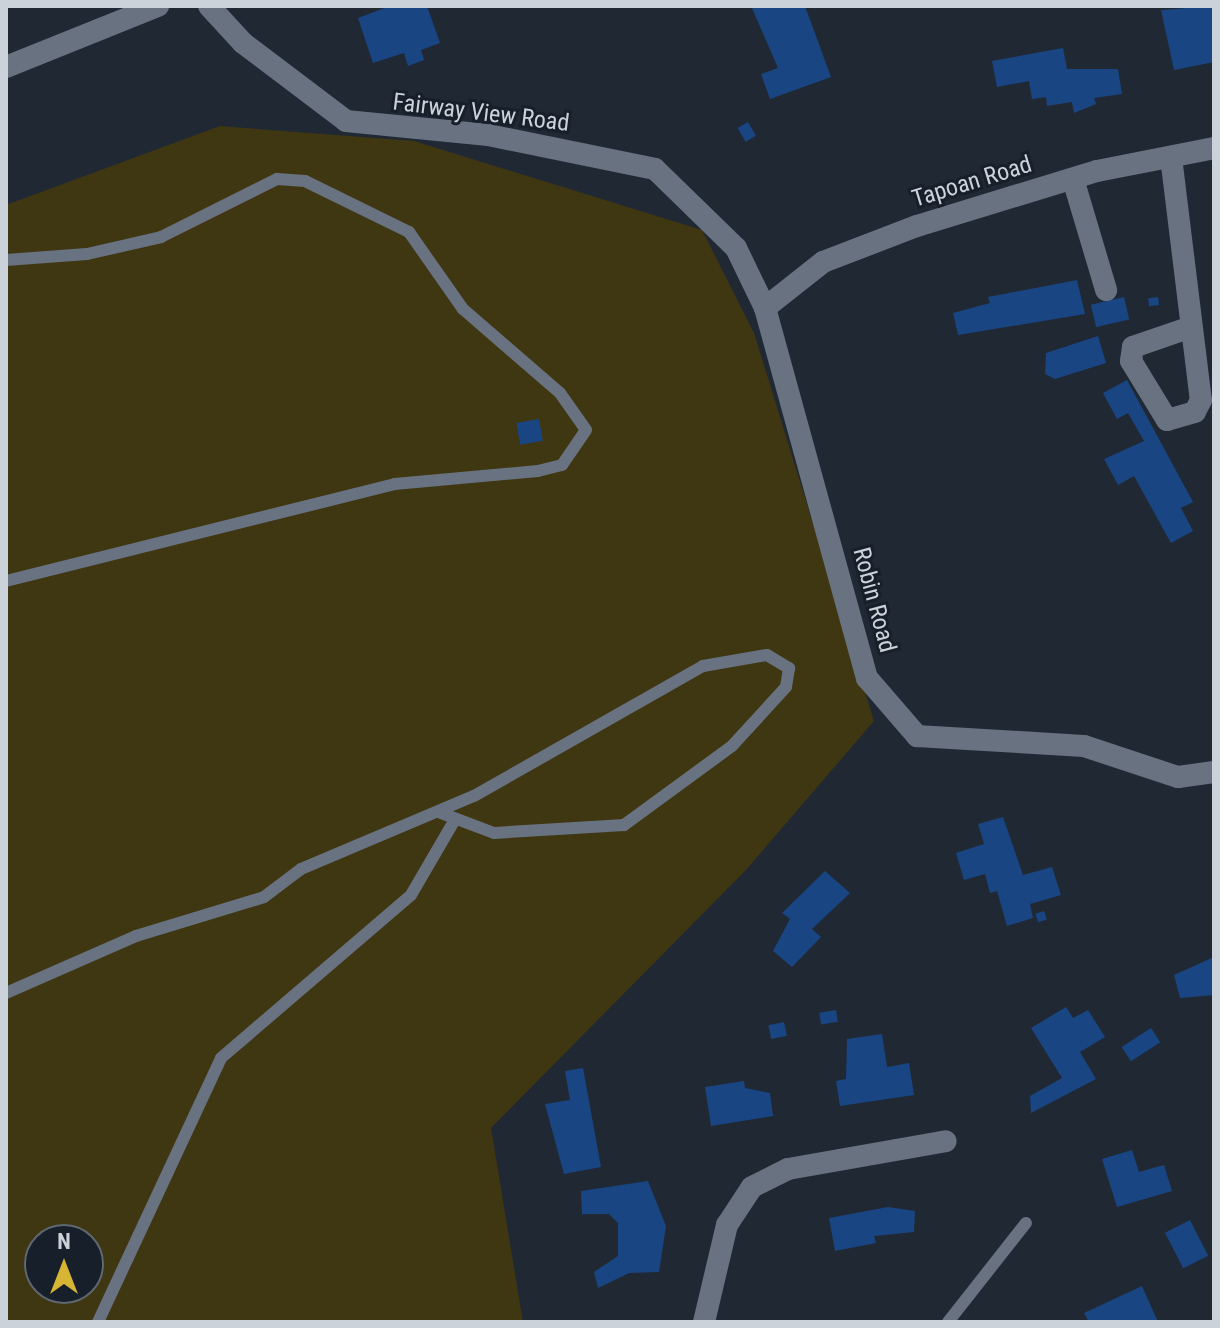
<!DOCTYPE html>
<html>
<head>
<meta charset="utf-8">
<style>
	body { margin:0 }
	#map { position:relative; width:1220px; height:1328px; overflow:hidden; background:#202834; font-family:"Roboto Condensed",sans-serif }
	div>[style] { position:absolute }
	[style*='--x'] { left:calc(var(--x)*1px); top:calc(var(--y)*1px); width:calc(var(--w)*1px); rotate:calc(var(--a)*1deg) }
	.green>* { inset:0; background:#3f3612 }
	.building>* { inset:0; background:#194683; transform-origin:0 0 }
	.service>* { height:12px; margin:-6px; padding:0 6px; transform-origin:6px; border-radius:6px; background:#687280 }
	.minor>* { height:22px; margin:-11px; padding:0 11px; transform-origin:11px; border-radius:11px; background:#687280 }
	span { translate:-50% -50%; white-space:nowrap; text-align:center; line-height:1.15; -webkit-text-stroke:6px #171f2a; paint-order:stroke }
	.street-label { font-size:24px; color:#ccd2da }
	.frame { position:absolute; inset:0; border:8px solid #ccd2da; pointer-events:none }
	.north { position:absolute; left:24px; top:1224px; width:80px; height:80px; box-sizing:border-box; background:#171f2a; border:2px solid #5f6770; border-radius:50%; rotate:0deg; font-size:22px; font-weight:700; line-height:32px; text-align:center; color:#ccd2da }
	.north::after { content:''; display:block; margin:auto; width:28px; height:36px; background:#d6b534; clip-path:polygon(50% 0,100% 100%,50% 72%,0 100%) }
</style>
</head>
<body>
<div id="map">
	<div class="green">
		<i style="clip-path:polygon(evenodd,220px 126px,414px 141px,702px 230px,754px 333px,874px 721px,745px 871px,491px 1128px,523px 1322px,6px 1322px,6px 205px,220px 126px,40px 1240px,88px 1240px,88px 1288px,40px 1288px,40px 1240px)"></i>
	</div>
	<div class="building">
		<i style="clip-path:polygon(390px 6px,427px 6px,440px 43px,421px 50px,424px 60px,408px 66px,404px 53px,373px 63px,358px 18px)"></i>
		<i style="clip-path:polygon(751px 6px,805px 6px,831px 77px,770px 99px,761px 74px,778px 68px)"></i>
		<i style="clip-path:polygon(1214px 6px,1214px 62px,1174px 70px,1161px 10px)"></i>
		<i style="clip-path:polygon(1063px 48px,1067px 69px,1118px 69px,1122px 94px,1094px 98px,1096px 104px,1074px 113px,1072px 102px,1047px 106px,1046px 97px,1032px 99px,1029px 81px,997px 87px,992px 61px)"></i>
		<i style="left:748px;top:122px;width:16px;height:12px;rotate:60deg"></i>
		<i style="clip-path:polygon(1077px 280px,1085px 314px,958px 335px,953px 313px,990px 303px,988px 297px)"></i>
		<i style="left:1124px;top:297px;width:23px;height:34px;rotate:77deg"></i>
		<i style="left:1158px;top:297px;width:8px;height:10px;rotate:83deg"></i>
		<i style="clip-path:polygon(1098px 336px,1106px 363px,1055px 379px,1045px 374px,1046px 353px)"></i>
		<i style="clip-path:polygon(1127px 380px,1193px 502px,1181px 508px,1193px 531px,1171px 543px,1134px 476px,1118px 485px,1104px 459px,1144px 441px,1128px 413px,1117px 419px,1103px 393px)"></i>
		<i style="left:539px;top:419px;width:22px;height:23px;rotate:80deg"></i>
		<i style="clip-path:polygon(1003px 817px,1023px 875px,1052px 867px,1061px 895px,1030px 904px,1033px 918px,1007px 926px,997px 891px,990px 893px,985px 874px,964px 880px,956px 853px,984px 844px,978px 824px)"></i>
		<i style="clip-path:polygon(825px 871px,850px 893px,812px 929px,821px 937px,792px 967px,773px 951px,790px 919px,782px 913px)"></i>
		<i style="left:1044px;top:911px;width:9px;height:9px;rotate:72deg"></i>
		<i style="clip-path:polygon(1214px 957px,1214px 995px,1180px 998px,1174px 975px)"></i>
		<i style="clip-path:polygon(1066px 1007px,1073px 1018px,1088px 1010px,1105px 1037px,1080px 1052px,1096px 1079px,1031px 1113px,1030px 1096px,1062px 1078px,1031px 1028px)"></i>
		<i style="left:836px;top:1010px;width:12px;height:17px;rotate:81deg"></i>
		<i style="left:784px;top:1022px;width:14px;height:16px;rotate:78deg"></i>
		<i style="left:1151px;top:1028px;width:17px;height:35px;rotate:57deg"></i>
		<i style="clip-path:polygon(882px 1034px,887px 1067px,909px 1063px,914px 1095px,840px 1106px,836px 1081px,846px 1079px,847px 1039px)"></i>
		<i style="clip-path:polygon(583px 1068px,601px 1167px,564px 1174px,545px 1104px,570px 1100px,565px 1071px)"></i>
		<i style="clip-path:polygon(744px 1081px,745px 1088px,770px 1093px,773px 1116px,711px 1126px,705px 1087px)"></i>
		<i style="clip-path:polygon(1132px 1150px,1139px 1172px,1164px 1165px,1172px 1191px,1117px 1207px,1102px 1159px)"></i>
		<i style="clip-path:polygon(648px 1181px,666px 1226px,659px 1272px,629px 1273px,598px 1288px,594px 1272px,618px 1256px,618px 1223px,609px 1214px,582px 1214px,581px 1191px)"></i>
		<i style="clip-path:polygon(888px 1207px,915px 1211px,914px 1232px,874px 1236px,876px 1243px,835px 1251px,829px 1218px)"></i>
		<i style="left:1190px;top:1220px;width:40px;height:28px;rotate:63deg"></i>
		<i style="clip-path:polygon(1142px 1286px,1158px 1322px,1089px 1322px,1084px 1313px)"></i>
	</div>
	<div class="service">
		<i style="--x:6;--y:260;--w:81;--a:-4.2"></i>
		<i style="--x:87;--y:254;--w:76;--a:-12.9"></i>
		<i style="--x:161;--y:237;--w:130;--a:-26.6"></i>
		<i style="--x:277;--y:179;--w:28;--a:4"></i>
		<i style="--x:305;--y:181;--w:116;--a:26.1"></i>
		<i style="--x:409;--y:232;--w:94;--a:55"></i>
		<i style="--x:463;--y:309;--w:128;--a:40.9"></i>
		<i style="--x:560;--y:393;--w:45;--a:54.9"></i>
		<i style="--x:586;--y:430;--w:42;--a:124.4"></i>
		<i style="--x:562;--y:465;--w:25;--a:166"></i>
		<i style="--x:538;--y:471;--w:144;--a:174.8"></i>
		<i style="--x:395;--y:484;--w:401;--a:166"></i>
		<i style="--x:6;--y:993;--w:142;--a:-23.7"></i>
		<i style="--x:136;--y:936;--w:134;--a:-16.9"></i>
		<i style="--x:264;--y:897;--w:46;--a:-37.1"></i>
		<i style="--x:301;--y:869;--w:188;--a:-22.9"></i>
		<i style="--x:474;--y:796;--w:263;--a:-29.6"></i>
		<i style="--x:703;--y:666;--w:65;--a:-9.8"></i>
		<i style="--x:767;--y:655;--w:26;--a:31"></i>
		<i style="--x:789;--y:668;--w:19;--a:99"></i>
		<i style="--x:786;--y:687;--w:80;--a:132.5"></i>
		<i style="--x:732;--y:746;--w:134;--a:143.8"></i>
		<i style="--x:624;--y:825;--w:130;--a:176.5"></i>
		<i style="--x:494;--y:833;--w:57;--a:-159.3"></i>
		<i style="--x:98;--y:1322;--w:291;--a:-65"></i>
		<i style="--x:221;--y:1058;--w:250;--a:-40.6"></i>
		<i style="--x:411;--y:895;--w:86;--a:-59.8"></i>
		<i style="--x:948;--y:1322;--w:126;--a:-51.8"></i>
	</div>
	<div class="minor">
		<i style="--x:209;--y:6;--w:50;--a:47.4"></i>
		<i style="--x:243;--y:43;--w:129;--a:37.1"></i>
		<i style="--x:346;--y:121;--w:143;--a:5.6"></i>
		<i style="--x:488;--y:135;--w:170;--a:11.5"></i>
		<i style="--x:655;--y:169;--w:113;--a:44.3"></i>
		<i style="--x:736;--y:248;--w:67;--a:64.2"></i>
		<i style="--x:765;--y:308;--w:384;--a:74.6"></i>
		<i style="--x:867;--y:678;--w:77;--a:49.2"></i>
		<i style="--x:917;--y:736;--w:167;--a:3.4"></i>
		<i style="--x:1084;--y:746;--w:99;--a:18.3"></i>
		<i style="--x:1178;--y:777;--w:36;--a:-8"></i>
		<i style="--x:6;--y:67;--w:164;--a:-21.9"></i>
		<i style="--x:1171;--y:157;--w:245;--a:83"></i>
		<i style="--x:1201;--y:400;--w:13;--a:117"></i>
		<i style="--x:1195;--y:412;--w:29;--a:164"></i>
		<i style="--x:1167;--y:420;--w:69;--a:-121.4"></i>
		<i style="--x:1131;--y:361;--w:14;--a:-82"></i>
		<i style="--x:1133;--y:347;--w:61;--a:-19"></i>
		<i style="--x:1073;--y:179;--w:116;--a:73.4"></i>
		<i style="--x:765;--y:308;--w:74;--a:-38.4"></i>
		<i style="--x:823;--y:262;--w:101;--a:-21"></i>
		<i style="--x:917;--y:226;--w:188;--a:-17"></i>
		<i style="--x:1097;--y:171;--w:119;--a:-11.1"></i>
		<i style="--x:704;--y:1322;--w:100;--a:-76.7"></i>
		<i style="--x:727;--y:1225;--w:45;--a:-56.7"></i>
		<i style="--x:752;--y:1187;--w:40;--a:-26.6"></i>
		<i style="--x:788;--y:1169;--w:160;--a:-10"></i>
	</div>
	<div class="street-label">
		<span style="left:481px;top:113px;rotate:7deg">Fairway View Road</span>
		<span style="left:972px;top:182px;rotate:-17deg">Tapoan Road</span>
		<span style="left:874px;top:600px;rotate:75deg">Robin Road</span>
	</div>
	<div class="frame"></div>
	<div class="north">N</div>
</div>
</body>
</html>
